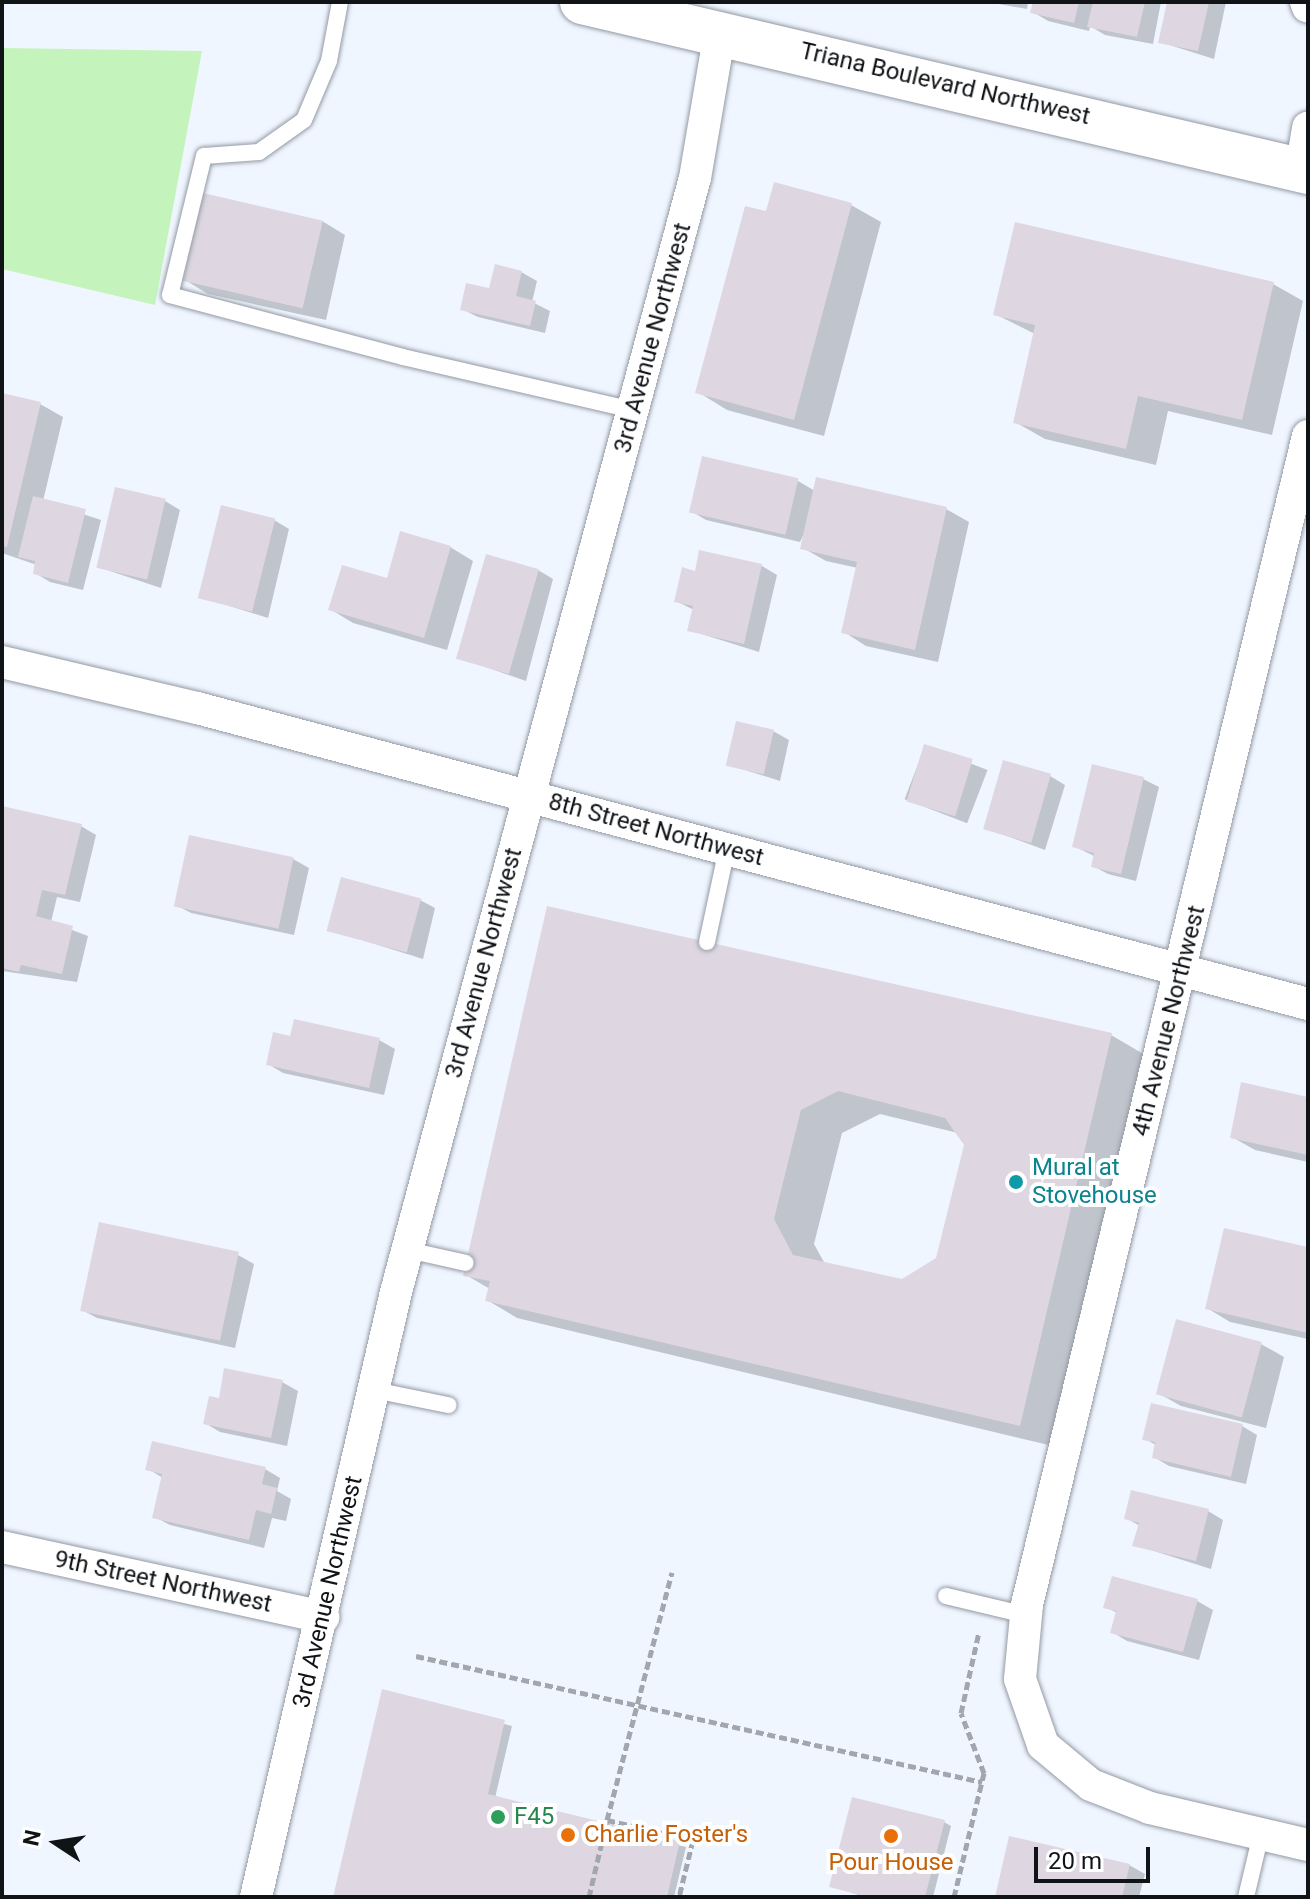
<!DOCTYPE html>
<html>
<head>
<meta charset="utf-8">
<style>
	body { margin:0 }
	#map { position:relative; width:1310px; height:1899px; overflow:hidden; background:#f0f6ff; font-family:Roboto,sans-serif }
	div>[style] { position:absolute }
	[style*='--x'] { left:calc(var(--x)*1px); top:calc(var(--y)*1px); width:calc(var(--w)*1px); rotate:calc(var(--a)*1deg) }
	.green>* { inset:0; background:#c4f4bb }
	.shadow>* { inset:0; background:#0003; transform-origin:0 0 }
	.building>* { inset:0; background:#ded7e1; transform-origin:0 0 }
	.path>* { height:5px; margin-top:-2.5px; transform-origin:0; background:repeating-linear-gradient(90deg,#a2a7ae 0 8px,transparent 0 12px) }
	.roads { filter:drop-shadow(0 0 2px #939aa4) drop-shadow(0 0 2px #939aa4) }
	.lane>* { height:16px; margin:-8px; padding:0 8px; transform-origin:8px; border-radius:8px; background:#fff }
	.street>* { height:32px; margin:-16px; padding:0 16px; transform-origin:16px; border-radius:16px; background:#fff }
	.secondary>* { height:44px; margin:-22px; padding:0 22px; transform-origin:22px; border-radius:22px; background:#fff }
	.dots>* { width:22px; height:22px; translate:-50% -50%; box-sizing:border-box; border:4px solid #fff; border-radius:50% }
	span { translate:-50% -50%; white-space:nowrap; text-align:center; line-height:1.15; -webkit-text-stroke:8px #fff; paint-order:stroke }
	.street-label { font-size:24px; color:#111417 }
	.culture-label { font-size:24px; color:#0d838f }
	.left { translate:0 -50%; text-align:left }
	.leisure-label { font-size:24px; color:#27864d }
	.food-label { font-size:24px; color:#c56008 }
	.frame { position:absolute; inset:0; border:4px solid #111417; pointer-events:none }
	.north { position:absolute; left:16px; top:1803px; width:80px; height:80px; -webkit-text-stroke:6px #fff; paint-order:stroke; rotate:282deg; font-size:22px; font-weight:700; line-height:32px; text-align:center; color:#111417 }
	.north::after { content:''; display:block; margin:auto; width:28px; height:36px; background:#111417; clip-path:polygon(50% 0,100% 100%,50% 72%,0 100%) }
	.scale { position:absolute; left:1034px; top:1847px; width:116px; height:36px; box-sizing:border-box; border:4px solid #111417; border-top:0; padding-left:10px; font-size:24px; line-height:28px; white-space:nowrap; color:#111417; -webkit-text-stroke:6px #fff; paint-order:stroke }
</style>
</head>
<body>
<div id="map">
	<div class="green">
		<i style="clip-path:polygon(2px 48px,202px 51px,155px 305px,2px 269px)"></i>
	</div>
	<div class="shadow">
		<i style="clip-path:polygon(988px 2px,1028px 2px,1027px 9px)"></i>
		<i style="clip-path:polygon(1035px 2px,1161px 2px,1153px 44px,1105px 35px,1090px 26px,1089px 31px,1048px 21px,1033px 12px)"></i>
		<i style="clip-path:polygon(1169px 2px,1226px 2px,1214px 59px,1160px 42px)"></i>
		<i style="clip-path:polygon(776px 185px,851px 205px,881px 222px,824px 436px,727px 410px,698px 392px)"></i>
		<i style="clip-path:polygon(322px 221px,345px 235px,326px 320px,208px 294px,185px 280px)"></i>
		<i style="clip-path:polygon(521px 272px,537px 281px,532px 302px,550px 311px,545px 333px,478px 317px,462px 309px)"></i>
		<i style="clip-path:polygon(1273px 284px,1303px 301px,1272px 435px,1168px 411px,1156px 465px,1045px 439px,1015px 422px,1035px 334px,995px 314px)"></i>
		<i style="clip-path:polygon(2px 395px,40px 404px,63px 417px,43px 501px,101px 520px,83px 590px,50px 582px,35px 573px,37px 565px,2px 553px)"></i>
		<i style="clip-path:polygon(798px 481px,815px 491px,946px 509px,969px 522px,938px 662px,866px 646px,844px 632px,858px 568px,826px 561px,803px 548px,808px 526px,800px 542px,706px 520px,691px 511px)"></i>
		<i style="clip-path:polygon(165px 501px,180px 510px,161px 588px,98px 567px)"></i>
		<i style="clip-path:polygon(274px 520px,289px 529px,268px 618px,201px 597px)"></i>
		<i style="clip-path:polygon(450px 547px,473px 561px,447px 650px,353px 623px,330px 609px)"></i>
		<i style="clip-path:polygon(701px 552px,762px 566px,777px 575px,759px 652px,689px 630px,694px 610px,676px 601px,697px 573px)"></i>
		<i style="clip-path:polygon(538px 570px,553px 579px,526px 681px,460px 658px)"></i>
		<i style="clip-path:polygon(773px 731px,789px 740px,780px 781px,729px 765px)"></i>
		<i style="left:925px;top:746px;width:67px;height:57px;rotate:21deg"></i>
		<i style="clip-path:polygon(1050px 776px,1065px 785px,1045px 850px,985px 828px)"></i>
		<i style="clip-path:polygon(1143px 779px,1159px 787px,1136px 881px,1108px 874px,1093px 866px,1096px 857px,1074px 846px)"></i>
		<i style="clip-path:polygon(2px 808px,81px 826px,96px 835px,80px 902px,57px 897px,51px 922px,88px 936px,77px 982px,2px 971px)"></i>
		<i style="clip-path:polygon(293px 859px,309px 868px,294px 935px,191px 913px,176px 905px)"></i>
		<i style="clip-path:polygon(420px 900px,435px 908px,423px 959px,330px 930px)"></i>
		<i style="clip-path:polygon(evenodd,548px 908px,1111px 1035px,1152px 1059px,1061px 1448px,517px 1318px,487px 1300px,490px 1289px,466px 1275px,548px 908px,880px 1114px,958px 1133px,966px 1144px,938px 1259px,903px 1281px,825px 1264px,814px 1244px,842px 1133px,880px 1114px)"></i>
		<i style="clip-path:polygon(291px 1038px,379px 1040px,395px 1049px,384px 1095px,283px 1073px,268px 1064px)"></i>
		<i style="clip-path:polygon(1308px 1099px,1308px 1162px,1255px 1150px,1232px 1137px)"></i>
		<i style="clip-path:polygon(1308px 1249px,1308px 1339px,1230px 1322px,1207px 1308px)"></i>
		<i style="clip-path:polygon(238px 1255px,254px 1264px,235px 1348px,97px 1318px,82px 1310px)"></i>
		<i style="clip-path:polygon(1261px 1344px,1284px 1357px,1266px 1428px,1181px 1406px,1158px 1393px)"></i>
		<i style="clip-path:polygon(282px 1382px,298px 1391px,287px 1446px,220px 1432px,205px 1423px,220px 1401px)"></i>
		<i style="clip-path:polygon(1242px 1426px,1257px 1435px,1246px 1484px,1169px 1466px,1154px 1457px,1156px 1445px,1145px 1439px)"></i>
		<i style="clip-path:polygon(148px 1469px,265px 1469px,280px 1478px,277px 1491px,291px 1499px,286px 1521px,272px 1518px,264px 1548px,170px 1525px,155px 1517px,163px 1478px)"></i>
		<i style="clip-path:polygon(1208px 1511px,1223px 1520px,1211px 1569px,1135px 1545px,1140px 1526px,1126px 1518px)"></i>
		<i style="clip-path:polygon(1197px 1601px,1213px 1610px,1199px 1660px,1127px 1641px,1112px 1632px,1117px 1613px,1106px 1607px)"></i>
		<i style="clip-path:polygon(383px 1692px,512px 1726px,495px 1798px,686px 1847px,674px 1897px,335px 1897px)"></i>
		<i style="clip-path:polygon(944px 1822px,951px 1826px,933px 1897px,865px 1897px,831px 1886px)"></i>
		<i style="clip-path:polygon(1129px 1865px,1145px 1874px,1139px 1897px,997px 1897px)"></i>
	</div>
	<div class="building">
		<i style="clip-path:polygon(1033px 2px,1079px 2px,1074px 23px,1030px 13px)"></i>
		<i style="clip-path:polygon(1093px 2px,1145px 2px,1137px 37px,1087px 27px)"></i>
		<i style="clip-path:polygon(1167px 2px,1209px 2px,1198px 51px,1158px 43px)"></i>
		<i style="clip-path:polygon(774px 182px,852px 203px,794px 420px,695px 393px,745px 206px,766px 211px)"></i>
		<i style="left:203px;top:193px;width:123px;height:90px;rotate:13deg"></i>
		<i style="clip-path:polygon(1015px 222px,1274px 282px,1242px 420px,1138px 396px,1126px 449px,1013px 423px,1035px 325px,993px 315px)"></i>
		<i style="clip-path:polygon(495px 264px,522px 271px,516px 296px,536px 301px,530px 326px,460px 310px,466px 283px,489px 288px)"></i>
		<i style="clip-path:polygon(2px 393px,41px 402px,7px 547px,2px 546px)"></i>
		<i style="left:702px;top:456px;width:99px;height:58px;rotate:13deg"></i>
		<i style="clip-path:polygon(816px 477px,947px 507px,915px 650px,841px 633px,857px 562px,800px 549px)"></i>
		<i style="left:115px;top:487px;width:52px;height:83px;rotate:13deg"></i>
		<i style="clip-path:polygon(33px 496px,86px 509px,68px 583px,33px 574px,35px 561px,18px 557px)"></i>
		<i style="left:221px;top:505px;width:56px;height:96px;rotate:14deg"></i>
		<i style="clip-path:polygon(400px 531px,451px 546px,424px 638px,328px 610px,342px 565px,387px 578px)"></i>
		<i style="clip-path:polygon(699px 550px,762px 564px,744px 644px,687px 631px,693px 606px,674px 602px,682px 567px,695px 571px)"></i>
		<i style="left:486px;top:554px;width:55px;height:109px;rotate:16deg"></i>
		<i style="left:736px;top:721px;width:39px;height:46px;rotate:13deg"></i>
		<i style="left:924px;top:744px;width:51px;height:60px;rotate:17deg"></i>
		<i style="left:1003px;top:760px;width:50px;height:72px;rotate:16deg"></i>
		<i style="clip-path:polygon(1092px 764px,1144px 777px,1121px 874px,1091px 867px,1094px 853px,1072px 847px)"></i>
		<i style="clip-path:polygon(2px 806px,82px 824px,65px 895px,42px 890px,36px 916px,73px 926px,62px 974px,21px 965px,19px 972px,2px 968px)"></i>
		<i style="left:189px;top:835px;width:107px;height:73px;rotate:12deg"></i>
		<i style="left:341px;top:877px;width:83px;height:56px;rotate:15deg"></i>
		<i style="clip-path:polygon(evenodd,547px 906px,1112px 1033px,1020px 1426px,485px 1301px,490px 1281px,463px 1276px,547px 906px,838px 1091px,945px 1118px,964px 1145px,936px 1258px,902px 1279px,793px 1255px,774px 1219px,801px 1110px,838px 1091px)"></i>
		<i style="clip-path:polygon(294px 1019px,380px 1038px,369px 1088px,266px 1065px,273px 1032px,290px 1036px)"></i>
		<i style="clip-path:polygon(1241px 1082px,1308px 1097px,1308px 1155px,1230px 1138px)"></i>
		<i style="left:99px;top:1222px;width:143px;height:91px;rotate:12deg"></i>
		<i style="clip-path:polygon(1224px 1228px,1308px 1247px,1308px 1333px,1205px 1309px)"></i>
		<i style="left:1176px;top:1319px;width:89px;height:78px;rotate:15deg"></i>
		<i style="clip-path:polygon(224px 1368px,283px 1380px,271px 1438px,203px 1424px,209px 1396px,219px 1398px)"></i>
		<i style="clip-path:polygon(1151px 1403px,1243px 1424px,1231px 1477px,1152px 1458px,1155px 1442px,1142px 1440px)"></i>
		<i style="clip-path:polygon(152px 1441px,266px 1467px,262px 1484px,277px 1488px,271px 1514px,256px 1510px,249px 1540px,152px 1518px,162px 1474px,145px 1470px)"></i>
		<i style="clip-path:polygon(1131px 1490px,1209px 1509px,1196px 1561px,1132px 1546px,1139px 1523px,1124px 1519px)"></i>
		<i style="clip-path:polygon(1112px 1576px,1198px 1599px,1183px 1652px,1110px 1633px,1116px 1611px,1103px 1608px)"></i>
		<i style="clip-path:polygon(382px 1689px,505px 1720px,488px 1794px,680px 1841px,667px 1897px,333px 1897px)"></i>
		<i style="clip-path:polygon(852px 1797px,945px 1820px,925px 1897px,868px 1897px,829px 1887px)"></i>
		<i style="clip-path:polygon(1009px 1836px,1130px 1864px,1122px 1897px,995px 1897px)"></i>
	</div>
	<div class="path">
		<i style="--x:416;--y:1656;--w:580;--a:12.55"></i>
		<i style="--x:607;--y:1820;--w:256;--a:-75.3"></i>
		<i style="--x:589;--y:1897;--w:79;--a:-76.8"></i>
		<i style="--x:607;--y:1820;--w:88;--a:13.1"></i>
		<i style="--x:693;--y:1840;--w:59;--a:103.8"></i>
		<i style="--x:954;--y:1897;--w:128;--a:-76.4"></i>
		<i style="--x:984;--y:1773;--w:64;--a:-111"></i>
		<i style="--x:961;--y:1713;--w:83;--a:-77.5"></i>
	</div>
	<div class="roads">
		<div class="lane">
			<i style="--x:340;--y:2;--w:60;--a:100.6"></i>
			<i style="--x:329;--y:61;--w:64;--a:113"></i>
			<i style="--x:304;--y:120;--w:55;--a:144.6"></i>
			<i style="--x:259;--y:152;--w:55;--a:175.8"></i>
			<i style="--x:204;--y:156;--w:143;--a:103.7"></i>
			<i style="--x:170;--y:295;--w:241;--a:14.9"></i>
			<i style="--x:403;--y:357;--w:236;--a:13"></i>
			<i style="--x:707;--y:942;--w:95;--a:-77.9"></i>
			<i style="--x:408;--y:1250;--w:59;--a:12.6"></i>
			<i style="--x:374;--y:1390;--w:76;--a:11.5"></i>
			<i style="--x:946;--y:1596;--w:82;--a:13.4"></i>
			<i style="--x:1246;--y:1897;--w:65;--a:-76.6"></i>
		</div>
		<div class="street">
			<i style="--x:1306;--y:2;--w:5;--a:68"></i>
			<i style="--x:1301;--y:170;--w:43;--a:-80.5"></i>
			<i style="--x:1308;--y:436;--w:1202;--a:103.52"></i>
			<i style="--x:1027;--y:1605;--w:74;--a:95.4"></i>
			<i style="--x:1020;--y:1679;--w:70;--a:70.8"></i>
			<i style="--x:1043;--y:1745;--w:62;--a:39.8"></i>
			<i style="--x:1091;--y:1785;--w:63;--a:21.3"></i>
			<i style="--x:1150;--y:1808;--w:162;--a:13.2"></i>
			<i style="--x:2;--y:662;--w:200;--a:13.3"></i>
			<i style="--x:197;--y:708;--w:1150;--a:14.92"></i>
			<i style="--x:2;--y:1547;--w:329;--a:12.3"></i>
			<i style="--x:256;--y:1897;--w:621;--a:-76.97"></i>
			<i style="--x:396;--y:1292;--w:1153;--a:-74.98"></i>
			<i style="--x:695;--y:178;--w:148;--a:-80.3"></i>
		</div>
		<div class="secondary">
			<i style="--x:582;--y:2;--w:746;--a:13.18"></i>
		</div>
	</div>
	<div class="dots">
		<i style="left:1016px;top:1182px;background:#0f9aa8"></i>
		<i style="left:498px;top:1817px;background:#2e9e5b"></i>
		<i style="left:568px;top:1835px;background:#e8710a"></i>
		<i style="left:891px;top:1836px;background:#e8710a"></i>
	</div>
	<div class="street-label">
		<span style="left:945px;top:84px;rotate:13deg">Triana Boulevard Northwest</span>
		<span style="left:653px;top:338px;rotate:-75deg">3rd Avenue Northwest</span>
		<span style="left:656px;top:830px;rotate:15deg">8th Street Northwest</span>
		<span style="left:484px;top:963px;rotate:-75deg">3rd Avenue Northwest</span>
		<span style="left:1169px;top:1021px;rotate:-76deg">4th Avenue Northwest</span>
		<span style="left:163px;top:1582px;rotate:12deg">9th Street Northwest</span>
		<span style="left:328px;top:1592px;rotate:-77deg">3rd Avenue Northwest</span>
	</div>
	<div class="culture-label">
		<span class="left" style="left:1032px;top:1182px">Mural at<br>Stovehouse</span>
	</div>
	<div class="leisure-label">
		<span class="left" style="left:514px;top:1817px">F45</span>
	</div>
	<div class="food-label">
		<span class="left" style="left:584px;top:1835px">Charlie Foster's</span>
		<span style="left:891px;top:1863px">Pour House</span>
	</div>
	<div class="frame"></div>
	<div class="north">N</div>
	<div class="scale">20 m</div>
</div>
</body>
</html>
